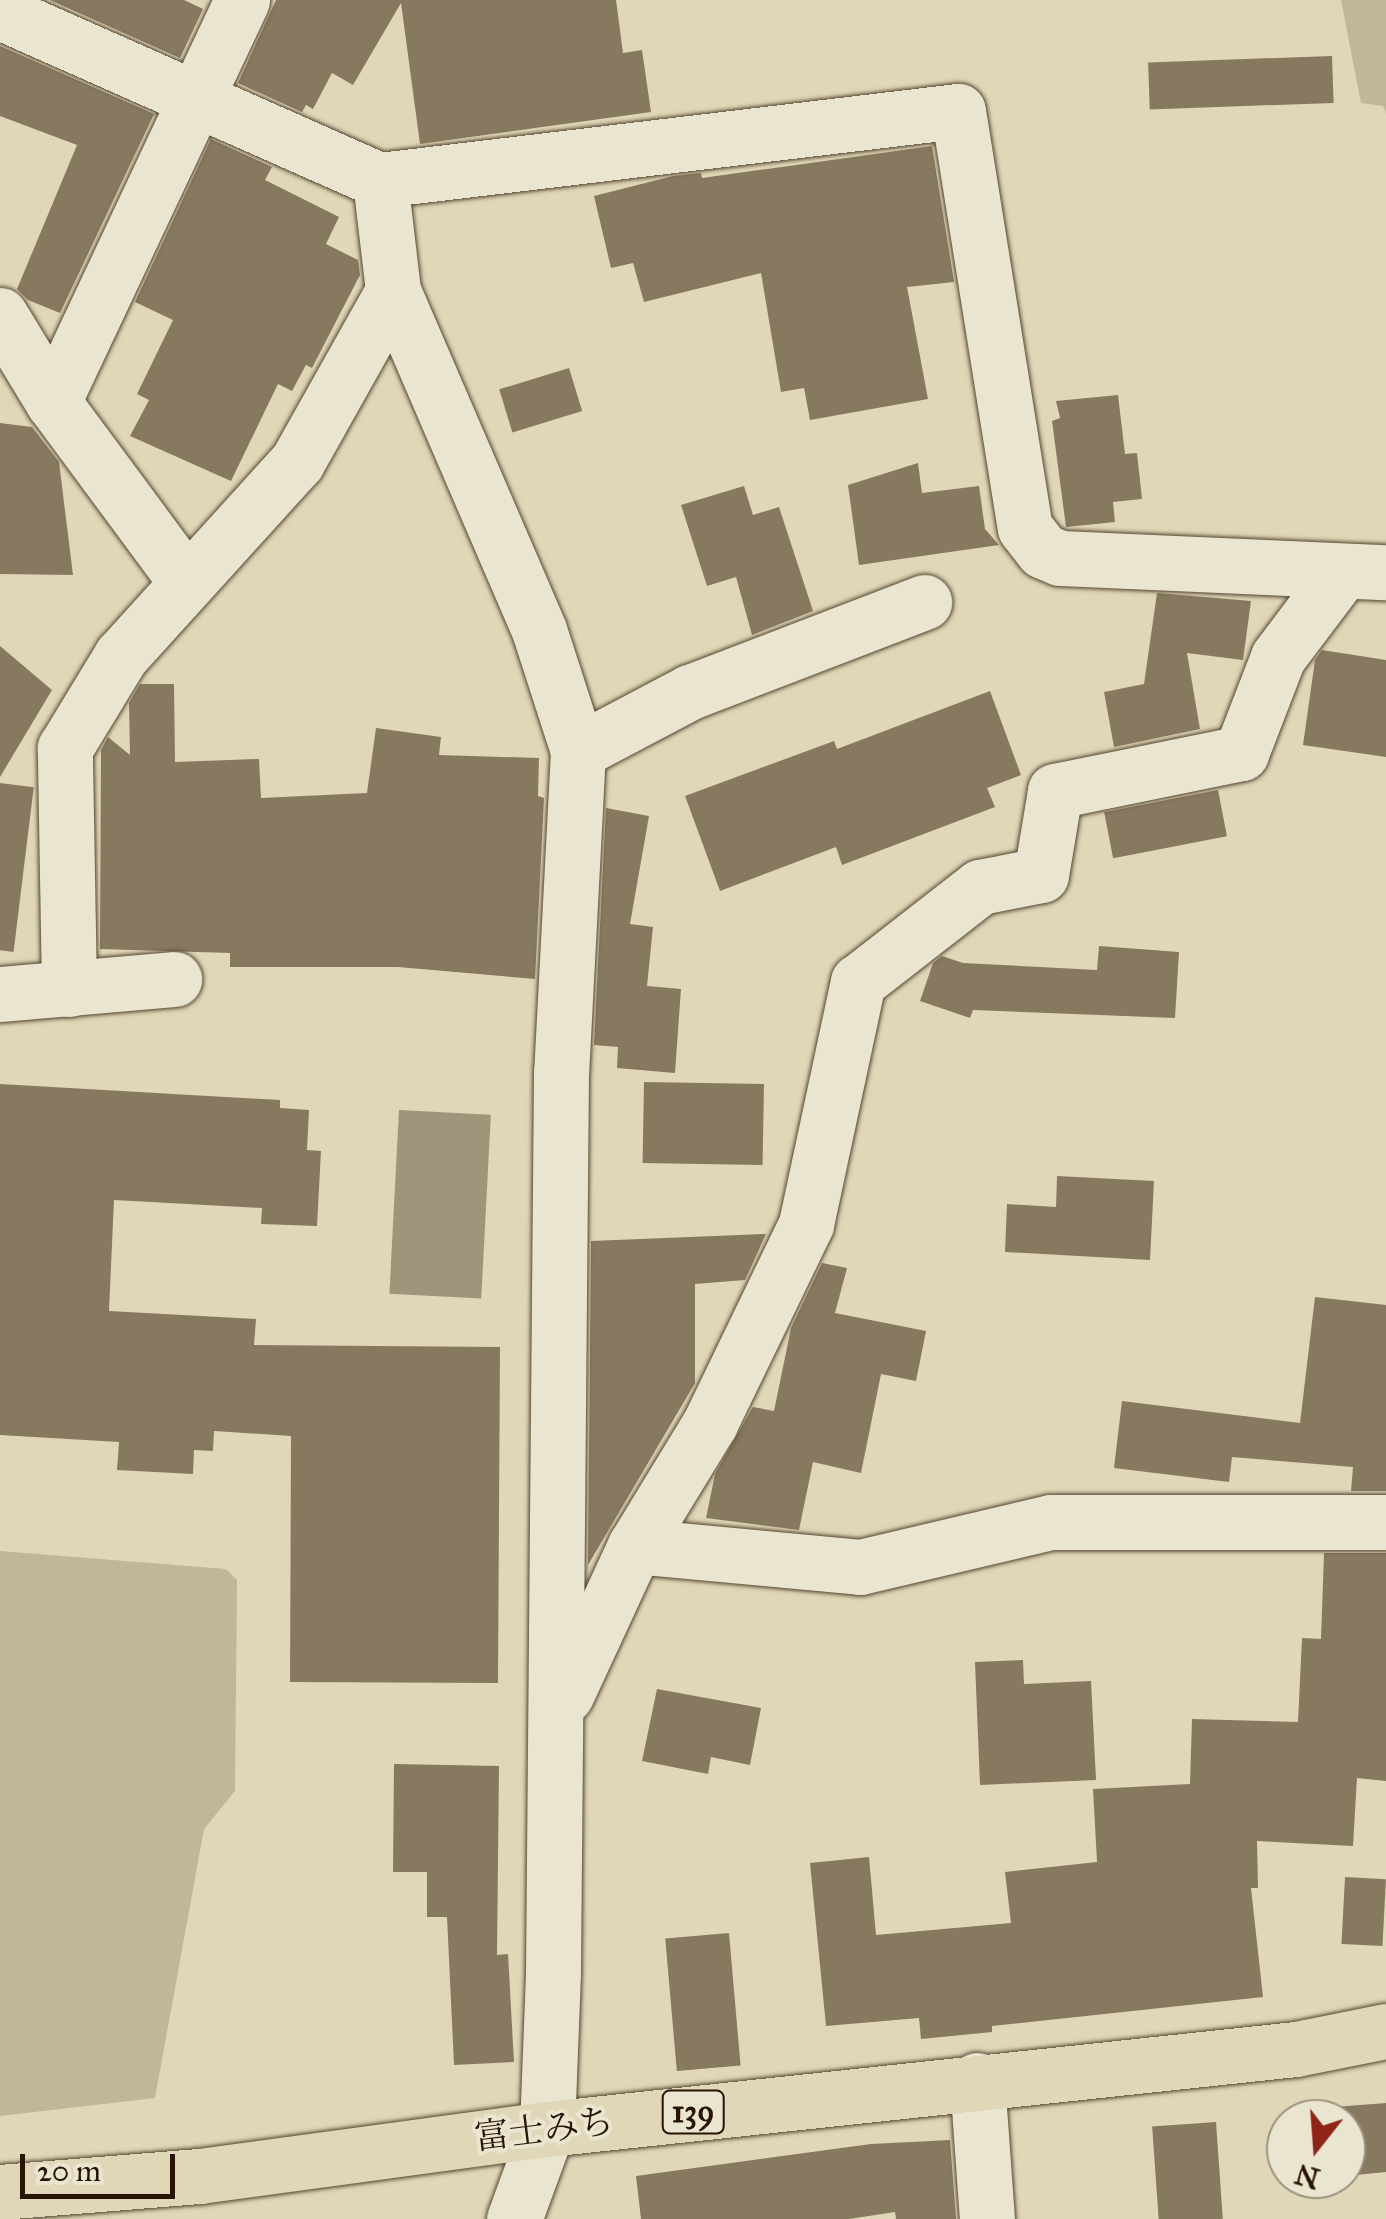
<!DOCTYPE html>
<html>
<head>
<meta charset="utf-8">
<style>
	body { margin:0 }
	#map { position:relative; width:1386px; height:2219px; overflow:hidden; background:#dfd7b8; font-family:"IM FELL Great Primer","Noto Serif JP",serif }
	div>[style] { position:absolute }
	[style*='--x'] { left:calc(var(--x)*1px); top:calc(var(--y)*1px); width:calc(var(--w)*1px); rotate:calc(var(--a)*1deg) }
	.green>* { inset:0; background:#c0b699 }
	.water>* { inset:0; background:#a0957a; transform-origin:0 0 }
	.building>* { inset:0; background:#877960; transform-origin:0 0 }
	.roads { filter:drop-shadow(0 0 2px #55452f) drop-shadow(0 0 2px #55452f) }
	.minor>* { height:55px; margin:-27.5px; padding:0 27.5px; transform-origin:27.5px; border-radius:27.5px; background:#eae5d1 }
	.highway>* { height:55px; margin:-27.5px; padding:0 27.5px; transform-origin:27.5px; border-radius:27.5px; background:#dfd7b8 }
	span { translate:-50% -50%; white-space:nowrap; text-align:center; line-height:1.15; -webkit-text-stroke:8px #eae5d1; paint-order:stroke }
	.shield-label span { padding:2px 8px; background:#eae5d1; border:2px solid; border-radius:8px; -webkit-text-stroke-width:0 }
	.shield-label { font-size:32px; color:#271401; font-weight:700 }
	.street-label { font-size:35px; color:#271401 }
	.north { position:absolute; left:1266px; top:2099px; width:100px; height:100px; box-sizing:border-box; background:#eae5d1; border:2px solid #9c917e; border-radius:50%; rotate:197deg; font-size:28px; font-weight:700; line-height:40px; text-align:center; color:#271401 }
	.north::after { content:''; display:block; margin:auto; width:35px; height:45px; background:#8f2418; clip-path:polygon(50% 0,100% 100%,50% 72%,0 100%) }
	.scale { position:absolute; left:20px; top:2154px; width:155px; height:45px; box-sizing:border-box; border:5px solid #271401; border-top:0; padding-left:12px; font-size:30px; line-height:35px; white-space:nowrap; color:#271401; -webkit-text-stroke:8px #eae5d1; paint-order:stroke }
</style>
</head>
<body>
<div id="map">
	<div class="green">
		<i style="clip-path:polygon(1341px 0,1386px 0,1386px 113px,1383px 106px,1361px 103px)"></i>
		<i style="clip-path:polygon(0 1551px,226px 1569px,237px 1580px,235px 1791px,204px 1829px,155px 2098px,0 2116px)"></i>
	</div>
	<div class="water">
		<i style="left:399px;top:1110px;width:92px;height:184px;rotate:3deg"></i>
	</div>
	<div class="building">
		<i style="clip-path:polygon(50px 0,184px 0,203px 9px,180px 58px)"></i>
		<i style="clip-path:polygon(276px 0,616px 0,623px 53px,642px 50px,651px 112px,420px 144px,401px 3px,353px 85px,332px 73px,313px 109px,306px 105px,302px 112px,238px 83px)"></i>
		<i style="clip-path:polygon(0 46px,154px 114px,60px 313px,28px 300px,17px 289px,77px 145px,0 116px)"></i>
		<i style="left:1332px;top:56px;width:47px;height:184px;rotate:88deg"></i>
		<i style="clip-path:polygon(211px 139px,272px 167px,265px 180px,339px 217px,326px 244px,358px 260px,360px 275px,312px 368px,306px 365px,292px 391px,278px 384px,231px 481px,130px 436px,149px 400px,137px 394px,173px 320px,135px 302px)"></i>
		<i style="clip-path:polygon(932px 146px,954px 282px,907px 287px,928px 399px,810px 420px,804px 388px,781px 392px,761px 273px,644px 302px,633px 263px,611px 268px,594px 196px,673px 176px,701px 173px,702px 178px)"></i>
		<i style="left:569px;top:368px;width:45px;height:73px;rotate:73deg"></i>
		<i style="clip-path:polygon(1118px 395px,1125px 454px,1137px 453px,1142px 499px,1113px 502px,1115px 522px,1066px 527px,1052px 421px,1060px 418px,1056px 401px)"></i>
		<i style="clip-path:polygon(0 423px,32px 427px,59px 462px,73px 575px,0 574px)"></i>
		<i style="clip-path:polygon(918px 463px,922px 493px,979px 486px,985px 529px,999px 545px,859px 565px,848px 485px)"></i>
		<i style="clip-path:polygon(744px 486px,753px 515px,779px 507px,813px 611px,752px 635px,736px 577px,707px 586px,681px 505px)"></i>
		<i style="clip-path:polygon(1157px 593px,1251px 601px,1243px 660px,1187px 653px,1200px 729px,1114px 747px,1104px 692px,1144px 684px)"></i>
		<i style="clip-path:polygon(0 646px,52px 690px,0 777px)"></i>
		<i style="clip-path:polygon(1322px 650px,1386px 660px,1386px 757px,1303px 745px,1315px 660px)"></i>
		<i style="clip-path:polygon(140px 684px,174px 684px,175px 762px,259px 759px,261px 798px,367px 793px,376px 728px,441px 737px,439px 755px,539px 758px,538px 796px,544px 798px,535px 979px,398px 967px,230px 967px,230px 953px,100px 949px,101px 750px,108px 737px,130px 755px,129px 703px)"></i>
		<i style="clip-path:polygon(990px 691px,1021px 775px,987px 788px,995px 807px,842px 865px,836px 847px,720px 891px,685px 796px,834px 741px,837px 749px)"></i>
		<i style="left:0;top:783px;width:34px;height:166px;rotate:7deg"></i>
		<i style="left:1218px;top:790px;width:47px;height:116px;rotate:79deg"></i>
		<i style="clip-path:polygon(606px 808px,649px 816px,630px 924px,653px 927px,647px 986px,681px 989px,675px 1073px,617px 1068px,618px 1047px,594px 1045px)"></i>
		<i style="clip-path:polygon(1099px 946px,1179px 952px,1175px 1018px,973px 1010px,970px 1018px,920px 1001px,933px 963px,942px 956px,963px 963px,1097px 970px)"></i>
		<i style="left:644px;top:1082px;width:120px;height:81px;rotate:1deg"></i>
		<i style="clip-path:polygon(0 1084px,280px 1100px,280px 1108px,309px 1110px,307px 1150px,321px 1151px,317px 1226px,261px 1224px,262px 1208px,114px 1200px,109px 1311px,256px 1319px,254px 1345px,500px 1347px,498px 1683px,290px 1682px,291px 1436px,214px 1431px,213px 1451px,194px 1450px,193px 1474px,117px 1470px,119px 1442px,0 1435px)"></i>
		<i style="clip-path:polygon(1057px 1176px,1154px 1181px,1150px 1260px,1005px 1252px,1007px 1204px,1056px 1207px)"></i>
		<i style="clip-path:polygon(766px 1234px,745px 1280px,695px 1284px,695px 1383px,588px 1565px,591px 1241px)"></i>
		<i style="clip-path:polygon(822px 1263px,847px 1268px,835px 1313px,926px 1331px,916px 1381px,881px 1374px,861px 1473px,813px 1462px,799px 1530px,706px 1518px,715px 1474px,753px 1407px,774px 1411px,791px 1328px)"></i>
		<i style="clip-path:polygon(1315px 1297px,1386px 1305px,1386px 1491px,1351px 1491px,1353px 1467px,1232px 1457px,1229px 1482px,1114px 1468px,1122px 1401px,1300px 1423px)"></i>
		<i style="clip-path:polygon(1324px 1553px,1386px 1553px,1386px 1781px,1357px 1778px,1353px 1846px,1257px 1841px,1258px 1888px,1251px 1888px,1263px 1997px,992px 2026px,992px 2032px,921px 2039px,919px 2018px,826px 2026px,810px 1863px,869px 1857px,876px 1935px,1011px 1923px,1005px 1872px,1097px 1862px,1093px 1789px,1190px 1784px,1192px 1719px,1298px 1722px,1302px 1638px,1321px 1639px)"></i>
		<i style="clip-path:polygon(1023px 1660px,1024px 1684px,1091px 1681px,1096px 1780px,980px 1785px,975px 1662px)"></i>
		<i style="clip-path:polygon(657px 1689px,761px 1708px,750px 1765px,711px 1757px,708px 1774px,642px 1761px)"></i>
		<i style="clip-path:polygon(394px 1764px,499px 1766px,497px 1955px,508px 1954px,514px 2062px,454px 2065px,447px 1917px,427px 1917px,427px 1872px,393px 1872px)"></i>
		<i style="left:1345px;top:1877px;width:41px;height:67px;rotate:3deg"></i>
		<i style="left:729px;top:1933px;width:133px;height:64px;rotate:85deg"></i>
		<i style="clip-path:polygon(1386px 2103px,1386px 2172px,1346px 2176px,1346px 2119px,1335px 2119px,1334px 2107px)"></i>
		<i style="left:1216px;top:2122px;width:97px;height:64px;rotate:86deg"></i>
		<i style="clip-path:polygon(950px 2140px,956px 2219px,896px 2219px,895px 2212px,849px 2219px,641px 2219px,636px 2176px,871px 2144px)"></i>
	</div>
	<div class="roads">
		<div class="minor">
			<i style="--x:0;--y:12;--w:415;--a:23.9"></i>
			<i style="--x:380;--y:180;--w:582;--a:-6.81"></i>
			<i style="--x:958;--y:111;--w:422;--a:80.9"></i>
			<i style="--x:1025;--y:528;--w:29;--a:52"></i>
			<i style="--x:1043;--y:551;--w:18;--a:22"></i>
			<i style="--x:1060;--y:558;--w:326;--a:2.5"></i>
			<i style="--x:380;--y:180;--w:112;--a:83.3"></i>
			<i style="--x:393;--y:291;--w:369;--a:66.7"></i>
			<i style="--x:539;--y:630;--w:127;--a:72.1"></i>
			<i style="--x:578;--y:751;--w:321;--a:93"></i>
			<i style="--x:561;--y:1072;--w:901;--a:90.51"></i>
			<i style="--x:553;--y:1973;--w:156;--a:92.2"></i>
			<i style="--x:547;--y:2129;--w:96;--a:110.1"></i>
			<i style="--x:0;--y:315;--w:102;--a:58.7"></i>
			<i style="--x:53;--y:402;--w:224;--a:53.5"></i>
			<i style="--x:53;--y:402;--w:444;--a:-64.8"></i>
			<i style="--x:578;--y:751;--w:127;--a:-27.8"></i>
			<i style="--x:690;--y:692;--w:251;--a:-21"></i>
			<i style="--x:69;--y:989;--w:241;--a:-91"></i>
			<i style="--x:65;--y:748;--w:108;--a:-58.7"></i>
			<i style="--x:121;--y:656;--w:262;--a:-47.8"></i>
			<i style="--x:297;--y:462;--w:196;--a:-60.7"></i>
			<i style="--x:0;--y:994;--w:175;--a:-4.9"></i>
			<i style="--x:635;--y:1546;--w:226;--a:5.3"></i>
			<i style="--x:860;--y:1567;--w:196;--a:-13.3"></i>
			<i style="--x:1051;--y:1522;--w:335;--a:0"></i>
			<i style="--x:566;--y:1695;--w:164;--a:-65.2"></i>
			<i style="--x:635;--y:1546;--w:144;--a:-58.6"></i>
			<i style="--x:710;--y:1423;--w:221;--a:-64.2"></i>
			<i style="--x:806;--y:1224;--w:248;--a:-77.9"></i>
			<i style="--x:858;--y:982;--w:155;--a:-37.9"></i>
			<i style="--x:980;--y:887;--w:62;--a:-11.1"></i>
			<i style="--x:1041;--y:875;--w:85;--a:-80.5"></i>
			<i style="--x:1055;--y:791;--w:190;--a:-11.5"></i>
			<i style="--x:1241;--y:753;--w:103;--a:-68.9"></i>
			<i style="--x:1278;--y:657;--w:106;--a:-53"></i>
			<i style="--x:977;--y:2080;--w:139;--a:85.9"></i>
		</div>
		<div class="highway">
			<i style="--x:0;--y:2192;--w:200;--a:-4.6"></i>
			<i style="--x:199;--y:2176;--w:351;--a:-7.7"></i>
			<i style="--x:547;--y:2129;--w:753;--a:-6.1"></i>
			<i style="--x:1296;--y:2049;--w:92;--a:-11.3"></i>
		</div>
	</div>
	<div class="shield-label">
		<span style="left:693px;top:2112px">139</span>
	</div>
	<div class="street-label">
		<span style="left:544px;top:2130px;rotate:-7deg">富士みち</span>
	</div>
	<div class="north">N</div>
	<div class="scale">20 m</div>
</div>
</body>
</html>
